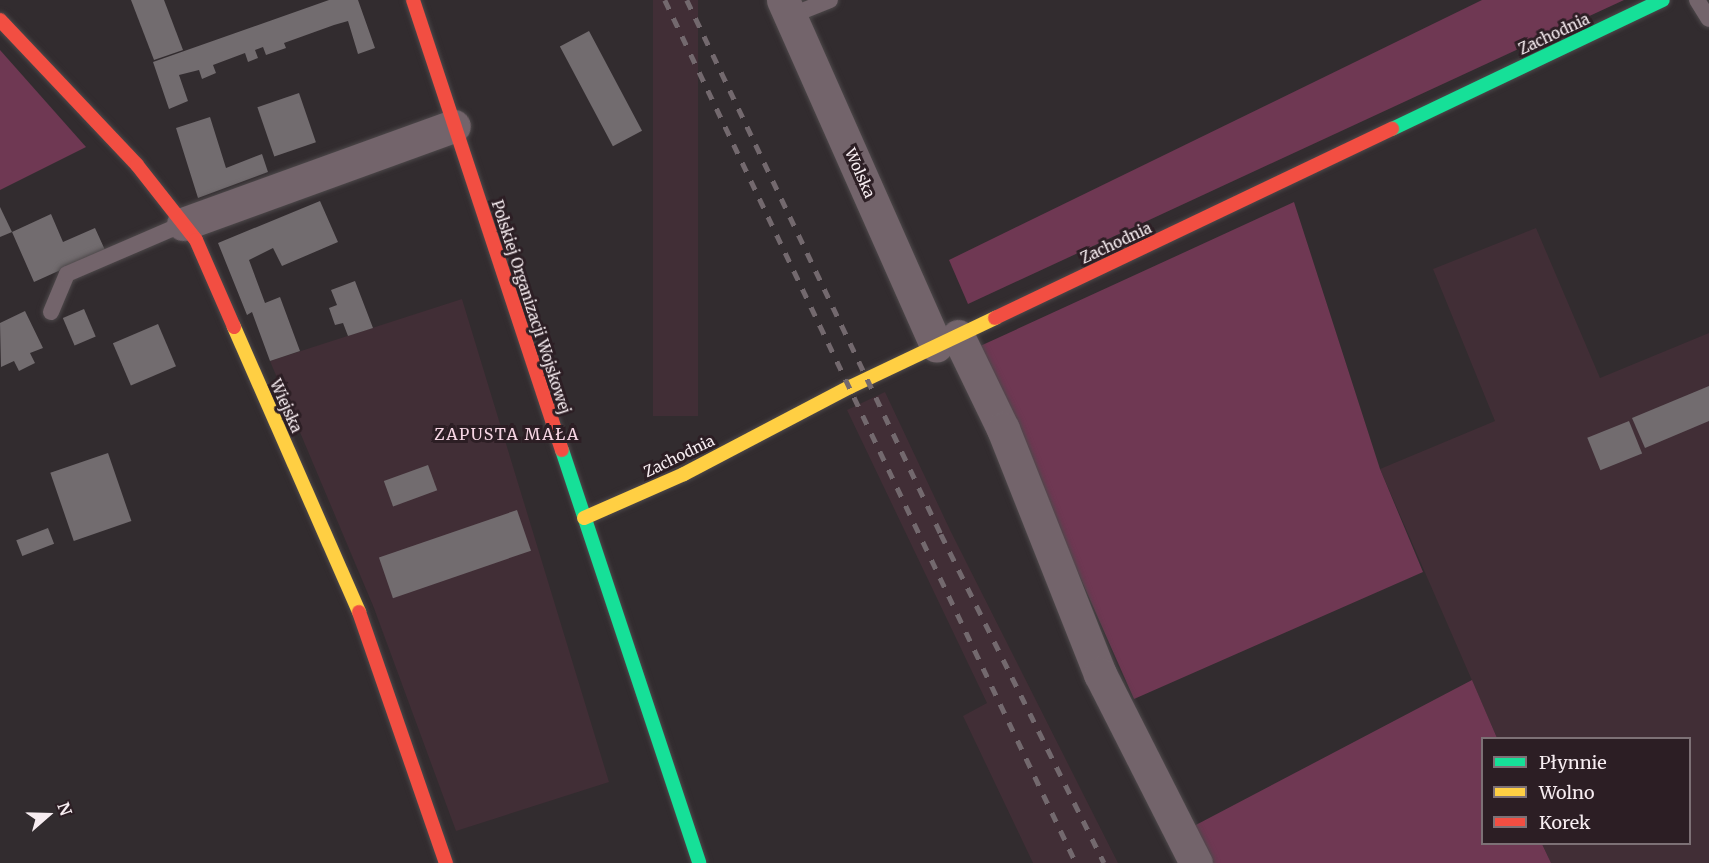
<!DOCTYPE html>
<html>
<head>
<meta charset="utf-8">
<style>
	body { margin:0 }
	#map { position:relative; width:1709px; height:863px; overflow:hidden; background:#322c2f; font-family:Merriweather,serif }
	div>[style] { position:absolute }
	[style*='--x'] { left:calc(var(--x)*1px); top:calc(var(--y)*1px); width:calc(var(--w)*1px); rotate:calc(var(--a)*1deg) }
	.built>* { inset:0; background:#412e36; transform-origin:0 0 }
	.green>* { inset:0; background:#6f3853 }
	.building>* { inset:0; background:#726c6f; transform-origin:0 0 }
	.roads { filter:drop-shadow(0 0 2px #4d484a) drop-shadow(0 0 2px #4d484a) }
	.lane>* { height:16px; margin:-8px; padding:0 8px; transform-origin:8px; border-radius:8px; background:#73646b }
	.street>* { height:33px; margin:-16.5px; padding:0 16.5px; transform-origin:16.5px; border-radius:16.5px; background:#73646b }
	.fast>* { height:14px; margin:-7px; padding:0 7px; transform-origin:7px; border-radius:7px; background:#16e098 }
	.slow>* { height:14px; margin:-7px; padding:0 7px; transform-origin:7px; border-radius:7px; background:#ffcf43 }
	.jam>* { height:14px; margin:-7px; padding:0 7px; transform-origin:7px; border-radius:7px; background:#f24e42 }
	.rail>* { height:4.5px; margin-top:-2.25px; transform-origin:0; background:repeating-linear-gradient(90deg,#73696e 0 10px,transparent 0 20px) }
	span { translate:-50% -50%; white-space:nowrap; text-align:center; line-height:1.15; -webkit-text-stroke:6px #2c1e24; paint-order:stroke }
	.street-label { font-size:15px; color:#f7edf1 }
	.neighbourhood-label { font-size:16px; color:#f7d6e4; letter-spacing:1.5px }
	.legend { position:absolute; left:1481px; top:737px; width:210px; height:108px; box-sizing:border-box; background:#2c1e24; border:2px solid #7d7176; margin:0; padding:8px 10px; list-style:none; font-size:18px; color:#f7edf1 }
	.legend li { display:flex; align-items:center; gap:12px; height:30px }
	.legend b { width:30px; border:2px solid #7d7176 }
	.north { position:absolute; left:18px; top:785px; width:60px; height:60px; -webkit-text-stroke:4px #2c1e24; paint-order:stroke; rotate:70deg; font-size:16px; font-weight:700; line-height:24px; text-align:center; color:#f7edf1 }
	.north::after { content:''; display:block; margin:auto; width:21px; height:27px; background:#f7edf1; clip-path:polygon(50% 0,100% 100%,50% 72%,0 100%) }
</style>
</head>
<body>
<div id="map">
	<div class="built">
		<i style="left:653px;top:0;width:45px;height:416px"></i>
		<i style="clip-path:polygon(1536px 228px,1600px 378px,1709px 333px,1709px 863px,1551px 863px,1542px 844px,1690px 844px,1690px 738px,1497px 738px,1380px 469px,1495px 421px,1433px 269px)"></i>
		<i style="clip-path:polygon(462px 299px,609px 782px,456px 831px,374px 608px,270px 361px)"></i>
		<i style="clip-path:polygon(885px 392px,951px 532px,1118px 863px,1033px 863px,963px 716px,987px 703px,847px 410px)"></i>
	</div>
	<div class="green">
		<i style="clip-path:polygon(1482px 0,1624px 0,968px 304px,949px 260px)"></i>
		<i style="clip-path:polygon(0 50px,86px 147px,0 190px)"></i>
		<i style="clip-path:polygon(1294px 202px,1380px 469px,1423px 572px,1134px 699px,978px 347px)"></i>
		<i style="clip-path:polygon(1472px 680px,1497px 738px,1482px 738px,1482px 844px,1542px 844px,1551px 863px,1210px 863px,1192px 827px)"></i>
	</div>
	<div class="building">
		<i style="clip-path:polygon(131px 0,164px 0,183px 50px,154px 60px)"></i>
		<i style="clip-path:polygon(329px 0,358px 0,375px 48px,358px 54px,348px 21px,334px 25px,284px 43px,286px 48px,266px 55px,263px 47px,255px 50px,258px 58px,248px 62px,245px 53px,213px 65px,216px 73px,202px 79px,199px 70px,179px 75px,188px 101px,169px 109px,153px 62px)"></i>
		<i style="left:589px;top:31px;width:113px;height:33px;rotate:62deg"></i>
		<i style="left:299px;top:93px;width:52px;height:44px;rotate:71deg"></i>
		<i style="clip-path:polygon(210px 117px,226px 168px,262px 154px,268px 172px,198px 198px,176px 128px)"></i>
		<i style="clip-path:polygon(320px 201px,338px 242px,282px 266px,273px 248px,249px 260px,265px 303px,280px 297px,300px 351px,270px 361px,252px 312px,247px 315px,218px 243px)"></i>
		<i style="clip-path:polygon(0 207px,12px 232px,0 237px)"></i>
		<i style="clip-path:polygon(51px 214px,63px 242px,95px 228px,105px 250px,34px 282px,12px 232px)"></i>
		<i style="clip-path:polygon(355px 281px,373px 328px,348px 336px,343px 323px,335px 325px,329px 308px,337px 305px,331px 290px)"></i>
		<i style="left:84px;top:309px;width:30px;height:23px;rotate:67deg"></i>
		<i style="clip-path:polygon(25px 311px,43px 348px,30px 353px,35px 363px,19px 371px,14px 361px,1px 367px,0 323px)"></i>
		<i style="left:158px;top:324px;width:46px;height:49px;rotate:67deg"></i>
		<i style="clip-path:polygon(1709px 386px,1709px 421px,1645px 448px,1632px 418px)"></i>
		<i style="left:1629px;top:421px;width:35px;height:45px;rotate:68deg"></i>
		<i style="left:108px;top:453px;width:72px;height:61px;rotate:71deg"></i>
		<i style="left:428px;top:465px;width:27px;height:47px;rotate:70deg"></i>
		<i style="left:517px;top:510px;width:43px;height:146px;rotate:71deg"></i>
		<i style="left:48px;top:528px;width:17px;height:34px;rotate:69deg"></i>
	</div>
	<div class="roads">
		<div class="lane">
			<i style="--x:1697;--y:0;--w:22;--a:58"></i>
			<i style="--x:790;--y:16;--w:43;--a:-21.8"></i>
			<i style="--x:51;--y:312;--w:41;--a:-67.2"></i>
			<i style="--x:67;--y:274;--w:126;--a:-23.3"></i>
		</div>
		<div class="street">
			<i style="--x:783;--y:0;--w:378;--a:66.1"></i>
			<i style="--x:183;--y:224;--w:288;--a:-19.9"></i>
			<i style="--x:958;--y:336;--w:103;--a:64.2"></i>
			<i style="--x:1003;--y:429;--w:264;--a:68.4"></i>
			<i style="--x:1100;--y:674;--w:212;--a:63.1"></i>
		</div>
		<div class="fast">
			<i style="--x:1392;--y:129;--w:300;--a:-25.5"></i>
			<i style="--x:562;--y:450;--w:435;--a:71.6"></i>
		</div>
		<div class="slow">
			<i style="--x:234;--y:327;--w:311;--a:66.3"></i>
			<i style="--x:584;--y:518;--w:109;--a:-23.7"></i>
			<i style="--x:684;--y:474;--w:187;--a:-27.7"></i>
			<i style="--x:850;--y:387;--w:161;--a:-25.4"></i>
		</div>
		<div class="jam">
			<i style="--x:413;--y:0;--w:474;--a:71.7"></i>
			<i style="--x:0;--y:20;--w:199;--a:46.6"></i>
			<i style="--x:137;--y:165;--w:95;--a:51.8"></i>
			<i style="--x:196;--y:240;--w:95;--a:66.4"></i>
			<i style="--x:995;--y:318;--w:440;--a:-25.5"></i>
			<i style="--x:359;--y:612;--w:266;--a:70.9"></i>
		</div>
	</div>
	<div class="rail">
		<i style="--x:665;--y:0;--w:956;--a:64.53"></i>
		<i style="--x:687;--y:0;--w:591;--a:64.56"></i>
		<i style="--x:941;--y:534;--w:367;--a:63.6"></i>
	</div>
	<div class="street-label">
		<span style="left:1554px;top:34px;rotate:-25deg">Zachodnia</span>
		<span style="left:860px;top:173px;rotate:66deg">Wolska</span>
		<span style="left:1116px;top:243px;rotate:-25deg">Zachodnia</span>
		<span style="left:531px;top:307px;rotate:72deg">Polskiej Organizacji Wojskowej</span>
		<span style="left:286px;top:406px;rotate:66deg">Wiejska</span>
		<span style="left:679px;top:456px;rotate:-26deg">Zachodnia</span>
	</div>
	<div class="neighbourhood-label">
		<span style="left:507px;top:434px">ZAPUSTA MAŁA</span>
	</div>
	<ul class="legend">
	<li><b style="height:8px;background:#16e098"></b>Płynnie</li>
	<li><b style="height:8px;background:#ffcf43"></b>Wolno</li>
	<li><b style="height:8px;background:#f24e42"></b>Korek</li>
	</ul>
	<div class="north">N</div>
</div>
</body>
</html>
